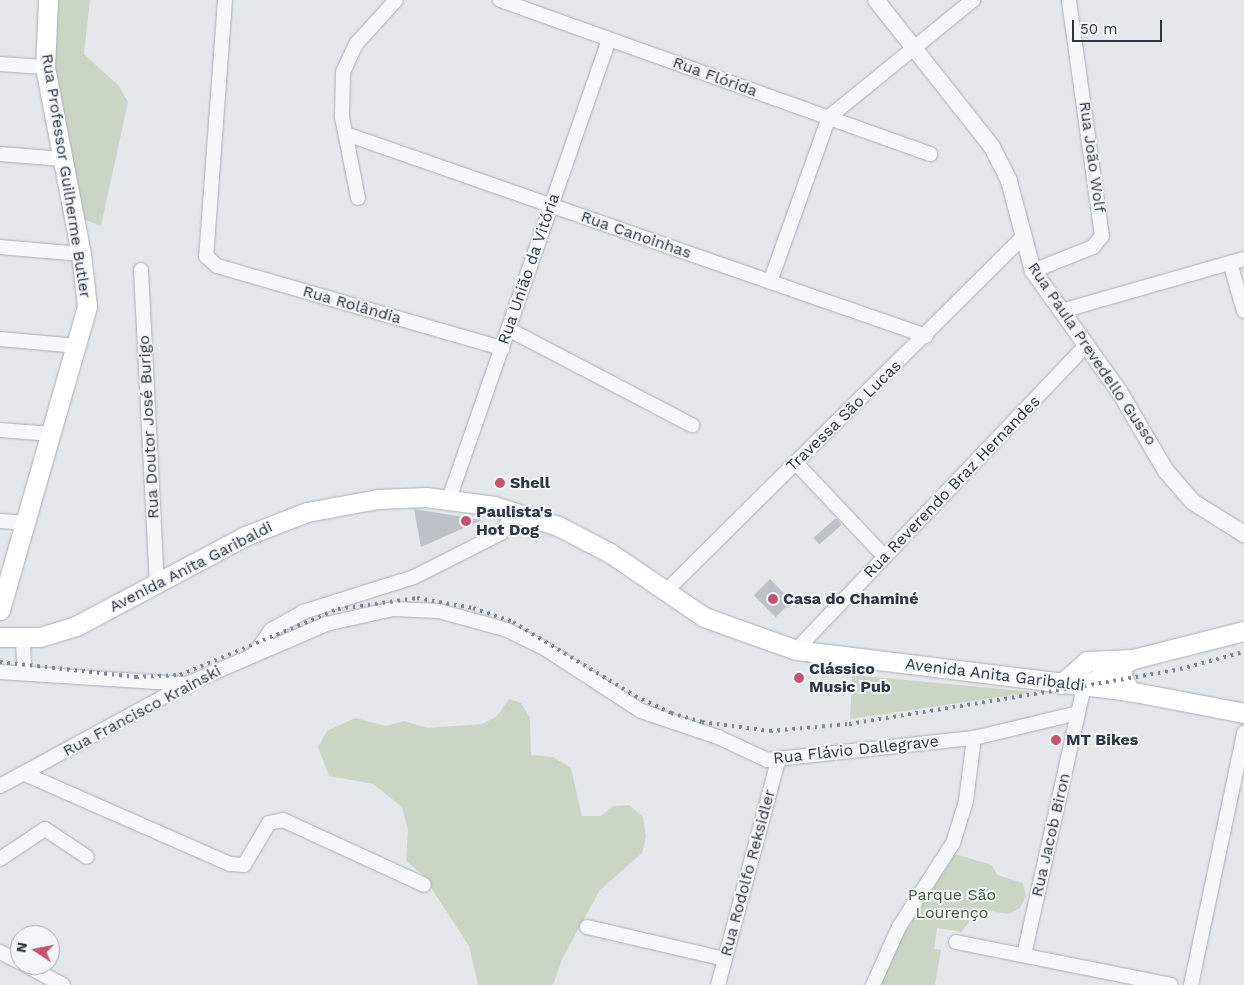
<!DOCTYPE html>
<html>
<head>
<meta charset="utf-8">
<style>
	body { margin:0 }
	#map { position:relative; width:1244px; height:985px; overflow:hidden; background:#e5e8eb; font-family:"Work Sans",sans-serif }
	div>[style] { position:absolute }
	[style*='--x'] { left:calc(var(--x)*1px); top:calc(var(--y)*1px); width:calc(var(--w)*1px); rotate:calc(var(--a)*1deg) }
	.green>* { inset:0; background:#cbd5c6 }
	.building>* { inset:0; background:#bcc2c8; transform-origin:0 0 }
	.roads { filter:drop-shadow(0 0 1px #aaafb5) drop-shadow(0 0 1px #aaafb5) }
	.minor>* { height:14px; margin:-7px; padding:0 7px; transform-origin:7px; border-radius:7px; background:#f7f8fa }
	.tertiary>* { height:16px; margin:-8px; padding:0 8px; transform-origin:8px; border-radius:8px; background:#f7f8fa }
	.secondary>* { height:19px; margin:-9.5px; padding:0 9.5px; transform-origin:9.5px; border-radius:9.5px; background:#fff }
	.primary>* { height:21px; margin:-10.5px; padding:0 10.5px; transform-origin:10.5px; border-radius:10.5px; background:#fff }
	.rail>* { height:4px; margin-top:-2px; transform-origin:0; background:repeating-linear-gradient(90deg,#7f8994 0 2.5px,transparent 0 7.5px) }
	.dots>* { width:14px; height:14px; translate:-50% -50%; box-sizing:border-box; border:2px solid #f4f7f9; border-radius:50% }
	span { translate:-50% -50%; white-space:nowrap; text-align:center; line-height:1.15; -webkit-text-stroke:4px #f4f7f9; paint-order:stroke }
	.street-label { font-size:16px; color:#2d3743 }
	.poi-label { font-size:16px; color:#2d3743; font-weight:700 }
	.left { translate:0 -50%; text-align:left }
	.park-label { font-size:16px; color:#455e3b }
	.north { position:absolute; left:10px; top:925px; width:50px; height:50px; box-sizing:border-box; background:#f4f7f9; border:1px solid #a4aab0; border-radius:50%; rotate:281deg; font-size:14px; font-weight:700; line-height:20px; text-align:center; color:#2d3743 }
	.north::after { content:''; display:block; margin:auto; width:18px; height:22px; background:#c65471; clip-path:polygon(50% 0,100% 100%,50% 72%,0 100%) }
	.scale { position:absolute; left:1072px; top:20px; width:90px; height:22px; box-sizing:border-box; border:2px solid #2d3743; border-top:0; padding-left:6px; font-size:15px; line-height:18px; white-space:nowrap; color:#2d3743; -webkit-text-stroke:4px #f4f7f9; paint-order:stroke }
</style>
</head>
<body>
<div id="map">
	<div class="green">
		<i style="clip-path:polygon(55px 0,90px 0,84px 54px,119px 86px,128px 102px,101px 226px,83px 219px,55px 77px)"></i>
		<i style="clip-path:polygon(852px 675px,1034px 692px,850px 719px)"></i>
		<i style="clip-path:polygon(509px 699px,521px 703px,530px 718px,531px 755px,553px 757px,571px 768px,582px 816px,601px 816px,613px 806px,629px 805px,643px 817px,646px 837px,642px 853px,600px 890px,563px 957px,553px 985px,478px 985px,469px 946px,422px 874px,406px 861px,408px 830px,402px 807px,373px 784px,329px 776px,318px 747px,327px 731px,355px 718px,386px 726px,404px 721px,427px 728px,482px 724px,497px 716px)"></i>
		<i style="clip-path:polygon(955px 854px,992px 865px,997px 875px,1023px 883px,1026px 896px,1020px 908px,1009px 914px,978px 909px,962px 932px,937px 928px,934px 949px,941px 950px,935px 985px,876px 985px,895px 939px,902px 937px)"></i>
	</div>
	<div class="building">
		<i style="clip-path:polygon(414px 509px,482px 520px,421px 547px)"></i>
		<i style="left:836px;top:518px;width:9px;height:30px;rotate:49deg"></i>
		<i style="left:770px;top:579px;width:31px;height:23px;rotate:45deg"></i>
	</div>
	<div class="roads">
		<div class="minor">
			<i style="--x:225;--y:0;--w:257;--a:94.2"></i>
			<i style="--x:206;--y:256;--w:15;--a:42"></i>
			<i style="--x:217;--y:266;--w:297;--a:16.1"></i>
			<i style="--x:500;--y:0;--w:457;--a:19.7"></i>
			<i style="--x:0;--y:64;--w:45;--a:3.8"></i>
			<i style="--x:346;--y:134;--w:614;--a:19.2"></i>
			<i style="--x:0;--y:154;--w:63;--a:4.5"></i>
			<i style="--x:358;--y:198;--w:83;--a:-101.2"></i>
			<i style="--x:342;--y:117;--w:45;--a:-88.7"></i>
			<i style="--x:343;--y:72;--w:31;--a:-65"></i>
			<i style="--x:356;--y:44;--w:59;--a:-47.7"></i>
			<i style="--x:0;--y:247;--w:81;--a:4.9"></i>
			<i style="--x:1230;--y:263;--w:50;--a:73.7"></i>
			<i style="--x:141;--y:270;--w:313;--a:87.1"></i>
			<i style="--x:1033;--y:271;--w:65;--a:-21.8"></i>
			<i style="--x:1093;--y:247;--w:14;--a:-51"></i>
			<i style="--x:1102;--y:236;--w:238;--a:-98"></i>
			<i style="--x:770;--y:282;--w:175;--a:-70.3"></i>
			<i style="--x:829;--y:117;--w:186;--a:-39.1"></i>
			<i style="--x:1061;--y:311;--w:190;--a:-15.9"></i>
			<i style="--x:508;--y:329;--w:208;--a:27.6"></i>
			<i style="--x:0;--y:339;--w:78;--a:5.1"></i>
			<i style="--x:0;--y:430;--w:52;--a:4.4"></i>
			<i style="--x:796;--y:463;--w:129;--a:46.6"></i>
			<i style="--x:449;--y:499;--w:487;--a:-70.8"></i>
			<i style="--x:0;--y:521;--w:26;--a:4"></i>
			<i style="--x:665;--y:592;--w:503;--a:-44.76"></i>
			<i style="--x:23;--y:638;--w:35;--a:88"></i>
			<i style="--x:796;--y:650;--w:421;--a:-46.4"></i>
			<i style="--x:255;--y:653;--w:28;--a:-55"></i>
			<i style="--x:271;--y:630;--w:37;--a:-29"></i>
			<i style="--x:303;--y:612;--w:116;--a:-17.5"></i>
			<i style="--x:414;--y:577;--w:97;--a:-26.8"></i>
			<i style="--x:501;--y:533;--w:25;--a:-56"></i>
			<i style="--x:0;--y:672;--w:184;--a:3.7"></i>
			<i style="--x:25;--y:774;--w:224;--a:23.7"></i>
			<i style="--x:230;--y:864;--w:14;--a:4"></i>
			<i style="--x:244;--y:865;--w:49;--a:-59.2"></i>
			<i style="--x:269;--y:823;--w:14;--a:-12"></i>
			<i style="--x:283;--y:820;--w:155;--a:24.7"></i>
			<i style="--x:0;--y:786;--w:213;--a:-28.6"></i>
			<i style="--x:187;--y:684;--w:151;--a:-23.3"></i>
			<i style="--x:326;--y:624;--w:69;--a:-12.6"></i>
			<i style="--x:393;--y:609;--w:46;--a:2.5"></i>
			<i style="--x:439;--y:611;--w:71;--a:15.6"></i>
			<i style="--x:507;--y:630;--w:41;--a:25.9"></i>
			<i style="--x:544;--y:648;--w:116;--a:33"></i>
			<i style="--x:641;--y:711;--w:81;--a:18.7"></i>
			<i style="--x:718;--y:737;--w:54;--a:25.1"></i>
			<i style="--x:767;--y:760;--w:208;--a:-6.1"></i>
			<i style="--x:974;--y:738;--w:107;--a:-13.5"></i>
			<i style="--x:0;--y:859;--w:54;--a:-33.7"></i>
			<i style="--x:45;--y:829;--w:50;--a:33.7"></i>
			<i style="--x:587;--y:927;--w:141;--a:13.1"></i>
			<i style="--x:956;--y:942;--w:219;--a:11.3"></i>
			<i style="--x:0;--y:952;--w:22;--a:27"></i>
			<i style="--x:1024;--y:955;--w:276;--a:-77.4"></i>
			<i style="--x:25;--y:965;--w:43;--a:27.8"></i>
			<i style="--x:718;--y:985;--w:232;--a:-75"></i>
			<i style="--x:873;--y:985;--w:64;--a:-65.9"></i>
			<i style="--x:899;--y:927;--w:100;--a:-57.3"></i>
			<i style="--x:953;--y:843;--w:44;--a:-72.8"></i>
			<i style="--x:966;--y:801;--w:64;--a:-82.8"></i>
			<i style="--x:1191;--y:985;--w:258;--a:-78.1"></i>
		</div>
		<div class="tertiary">
			<i style="--x:876;--y:0;--w:187;--a:51.7"></i>
			<i style="--x:992;--y:147;--w:38;--a:63"></i>
			<i style="--x:1009;--y:181;--w:93;--a:75.1"></i>
			<i style="--x:1033;--y:271;--w:148;--a:54.4"></i>
			<i style="--x:1119;--y:391;--w:93;--a:59.6"></i>
			<i style="--x:1166;--y:471;--w:41;--a:48.9"></i>
			<i style="--x:1193;--y:502;--w:60;--a:32.1"></i>
		</div>
		<div class="secondary">
			<i style="--x:0;--y:610;--w:316;--a:-74"></i>
			<i style="--x:87;--y:306;--w:52;--a:-96.6"></i>
			<i style="--x:81;--y:254;--w:190;--a:-100.9"></i>
			<i style="--x:45;--y:67;--w:67;--a:-87.4"></i>
			<i style="--x:0;--y:637;--w:40;--a:0"></i>
			<i style="--x:40;--y:637;--w:38;--a:-17"></i>
			<i style="--x:76;--y:626;--w:191;--a:-28"></i>
			<i style="--x:245;--y:536;--w:66;--a:-21.2"></i>
			<i style="--x:307;--y:512;--w:72;--a:-10.4"></i>
			<i style="--x:378;--y:499;--w:48;--a:-2.4"></i>
			<i style="--x:426;--y:497;--w:69;--a:7.5"></i>
			<i style="--x:494;--y:506;--w:67;--a:17.4"></i>
			<i style="--x:558;--y:526;--w:59;--a:27.4"></i>
			<i style="--x:610;--y:553;--w:114;--a:34.2"></i>
			<i style="--x:704;--y:617;--w:98;--a:19.7"></i>
			<i style="--x:796;--y:650;--w:336;--a:7"></i>
			<i style="--x:1129;--y:691;--w:117;--a:10.8"></i>
			<i style="--x:1061;--y:684;--w:35;--a:-41"></i>
			<i style="--x:1087;--y:661;--w:46;--a:-2.5"></i>
			<i style="--x:1084;--y:686;--w:56;--a:-28.9"></i>
			<i style="--x:1133;--y:659;--w:114;--a:-14.2"></i>
		</div>
		<div class="primary">
			<i style="--x:1122;--y:665;--w:11;--a:100"></i>
			<i style="--x:1120;--y:676;--w:17;--a:59"></i>
		</div>
	</div>
	<div class="rail">
		<i style="--x:0;--y:662;--w:137;--a:6.3"></i>
		<i style="--x:136;--y:677;--w:44;--a:-2.6"></i>
		<i style="--x:180;--y:675;--w:171;--a:-22.7"></i>
		<i style="--x:338;--y:609;--w:80;--a:-7.9"></i>
		<i style="--x:417;--y:598;--w:57;--a:10.1"></i>
		<i style="--x:473;--y:608;--w:42;--a:19.3"></i>
		<i style="--x:513;--y:622;--w:143;--a:31.2"></i>
		<i style="--x:635;--y:696;--w:40;--a:25"></i>
		<i style="--x:671;--y:713;--w:32;--a:16"></i>
		<i style="--x:702;--y:722;--w:69;--a:7.5"></i>
		<i style="--x:770;--y:731;--w:79;--a:-5.1"></i>
		<i style="--x:849;--y:724;--w:238;--a:-9.2"></i>
		<i style="--x:1084;--y:686;--w:97;--a:-10"></i>
		<i style="--x:1180;--y:669;--w:66;--a:-14.9"></i>
	</div>
	<div class="dots">
		<i style="left:500px;top:483px;background:#c65471"></i>
		<i style="left:466px;top:521px;background:#c65471"></i>
		<i style="left:773px;top:599px;background:#c65471"></i>
		<i style="left:799px;top:678px;background:#c65471"></i>
		<i style="left:1056px;top:740px;background:#c65471"></i>
	</div>
	<div class="street-label">
		<span style="left:715px;top:77px;rotate:20deg">Rua Flórida</span>
		<span style="left:1092px;top:157px;rotate:82deg">Rua João Wolf</span>
		<span style="left:66px;top:176px;rotate:81deg">Rua Professor Guilherme Butler</span>
		<span style="left:636px;top:235px;rotate:19deg">Rua Canoinhas</span>
		<span style="left:529px;top:269px;rotate:-71deg">Rua União da Vitória</span>
		<span style="left:352px;top:305px;rotate:16deg">Rua Rolândia</span>
		<span style="left:1092px;top:354px;rotate:56deg">Rua Paula Prevedello Gusso</span>
		<span style="left:844px;top:416px;rotate:-44deg">Travessa São Lucas</span>
		<span style="left:149px;top:427px;rotate:-93deg">Rua Doutor José Burigo</span>
		<span style="left:952px;top:487px;rotate:-46deg">Rua Reverendo Braz Hernandes</span>
		<span style="left:191px;top:567px;rotate:-27deg">Avenida Anita Garibaldi</span>
		<span style="left:995px;top:675px;rotate:7deg">Avenida Anita Garibaldi</span>
		<span style="left:142px;top:711px;rotate:-28deg">Rua Francisco Krainski</span>
		<span style="left:856px;top:750px;rotate:-6deg">Rua Flávio Dallegrave</span>
		<span style="left:1051px;top:835px;rotate:-77deg">Rua Jacob Biron</span>
		<span style="left:748px;top:873px;rotate:-75deg">Rua Rodolfo Reksidler</span>
	</div>
	<div class="poi-label">
		<span class="left" style="left:510px;top:483px">Shell</span>
		<span class="left" style="left:476px;top:521px">Paulista's<br>Hot Dog</span>
		<span class="left" style="left:783px;top:599px">Casa do Chaminé</span>
		<span class="left" style="left:809px;top:678px">Clássico<br>Music Pub</span>
		<span class="left" style="left:1066px;top:740px">MT Bikes</span>
	</div>
	<div class="park-label">
		<span style="left:952px;top:904px">Parque São<br>Lourenço</span>
	</div>
	<div class="north">N</div>
	<div class="scale">50 m</div>
</div>
</body>
</html>
